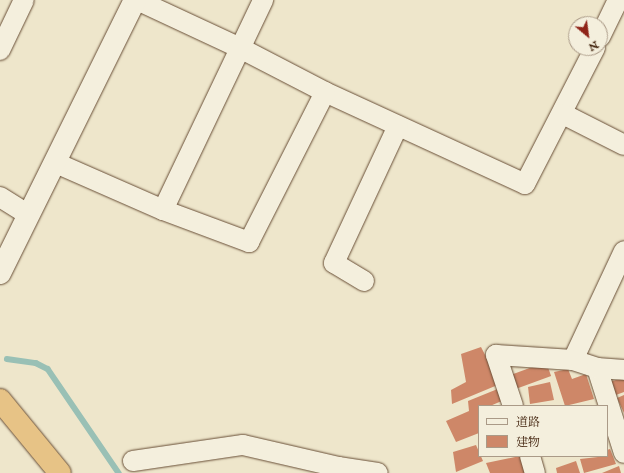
<!DOCTYPE html>
<html>
<head>
<meta charset="utf-8">
<style>
	body { margin:0 }
	#map { position:relative; width:624px; height:473px; overflow:hidden; background:#eee6cb; font-family:"IM FELL English","Noto Serif JP",serif }
	div>[style] { position:absolute }
	[style*='--x'] { left:calc(var(--x)*1px); top:calc(var(--y)*1px); width:calc(var(--w)*1px); rotate:calc(var(--a)*1deg) }
	.stream>* { height:5.5px; margin:-2.75px; padding:0 2.75px; transform-origin:2.75px; border-radius:2.75px; background:#99c0b5 }
	.building>* { inset:0; background:#ce8768; transform-origin:0 0 }
	.roads { filter:drop-shadow(0 0 1px #684e36) drop-shadow(0 0 1px #684e36) }
	.street>* { height:20px; margin:-10px; padding:0 10px; transform-origin:10px; border-radius:10px; background:#f4efdd }
	.secondary>* { height:22px; margin:-11px; padding:0 11px; transform-origin:11px; border-radius:11px; background:#f4efdd }
	.highway>* { height:22px; margin:-11px; padding:0 11px; transform-origin:11px; border-radius:11px; background:#e7c386 }
	span { translate:-50% -50%; white-space:nowrap; text-align:center; line-height:1.15; -webkit-text-stroke:4px #f4efdd; paint-order:stroke }
	.legend { position:absolute; left:478px; top:405px; width:130px; height:52px; box-sizing:border-box; background:#f4efdd; border:1px solid #aa9a87; margin:0; padding:5px 7px; list-style:none; font-size:12px; color:#3b1b05 }
	.legend li { display:flex; align-items:center; gap:8px; height:20px }
	.legend b { width:20px; border:1px solid #aa9a87 }
	.north { position:absolute; left:568px; top:16px; width:40px; height:40px; box-sizing:border-box; background:#f4efdd; border:1px solid #aa9a87; border-radius:50%; rotate:151deg; font-size:11px; font-weight:700; line-height:16px; text-align:center; color:#3b1b05 }
	.north::after { content:''; display:block; margin:auto; width:14px; height:18px; background:#8f2418; clip-path:polygon(50% 0,100% 100%,50% 72%,0 100%) }
</style>
</head>
<body>
<div id="map">
	<div class="stream">
		<i style="--x:7;--y:359;--w:29;--a:8"></i>
		<i style="--x:36;--y:363;--w:13;--a:27"></i>
		<i style="--x:48;--y:369;--w:126;--a:55.7"></i>
	</div>
	<div class="building">
		<i style="clip-path:polygon(481px 347px,500px 384px,452px 404px,451px 390px,466px 382px,461px 354px)"></i>
		<i style="left:546px;top:362px;width:15px;height:37px;rotate:70deg"></i>
		<i style="clip-path:polygon(568px 369px,572px 379px,586px 374px,594px 399px,565px 406px,554px 372px)"></i>
		<i style="clip-path:polygon(624px 378px,624px 392px,613px 396px,608px 382px)"></i>
		<i style="clip-path:polygon(550px 382px,554px 400px,530px 404px,528px 387px)"></i>
		<i style="clip-path:polygon(500px 388px,504px 400px,490px 406px,479px 406px,479px 433px,456px 442px,446px 421px,469px 411px,468px 401px)"></i>
		<i style="clip-path:polygon(624px 395px,624px 413px,617px 398px)"></i>
		<i style="clip-path:polygon(476px 445px,483px 461px,456px 472px,453px 452px)"></i>
		<i style="clip-path:polygon(610px 449px,616px 464px,584px 473px,580px 459px,607px 456px,607px 450px)"></i>
		<i style="clip-path:polygon(520px 456px,527px 473px,490px 473px,486px 463px)"></i>
		<i style="clip-path:polygon(576px 461px,580px 473px,557px 473px,556px 468px)"></i>
		<i style="clip-path:polygon(619px 466px,621px 473px,602px 473px)"></i>
	</div>
	<div class="roads">
		<div class="street">
			<i style="--x:137;--y:0;--w:114;--a:25"></i>
			<i style="--x:240;--y:48;--w:96;--a:27.4"></i>
			<i style="--x:325;--y:92;--w:220;--a:24.7"></i>
			<i style="--x:525;--y:184;--w:153;--a:-62.8"></i>
			<i style="--x:600;--y:37;--w:41;--a:-64.1"></i>
			<i style="--x:0;--y:50;--w:55;--a:-64.4"></i>
			<i style="--x:563;--y:114;--w:68;--a:26.9"></i>
			<i style="--x:56;--y:163;--w:117;--a:23.7"></i>
			<i style="--x:163;--y:210;--w:92;--a:20.4"></i>
			<i style="--x:249;--y:242;--w:168;--a:-63.1"></i>
			<i style="--x:0;--y:197;--w:34;--a:32"></i>
			<i style="--x:163;--y:210;--w:233;--a:-64.5"></i>
			<i style="--x:364;--y:281;--w:35;--a:-149"></i>
			<i style="--x:334;--y:263;--w:151;--a:-65"></i>
			<i style="--x:573;--y:360;--w:120;--a:-64.9"></i>
			<i style="--x:597;--y:368;--w:89;--a:72.4"></i>
			<i style="--x:513;--y:406;--w:54;--a:-108.4"></i>
			<i style="--x:496;--y:355;--w:77;--a:3.7"></i>
			<i style="--x:573;--y:360;--w:25;--a:18"></i>
			<i style="--x:597;--y:368;--w:27;--a:4"></i>
			<i style="--x:530;--y:456;--w:18;--a:74"></i>
			<i style="--x:133;--y:461;--w:111;--a:-8.3"></i>
			<i style="--x:243;--y:445;--w:98;--a:13"></i>
			<i style="--x:338;--y:467;--w:6;--a:72"></i>
			<i style="--x:338;--y:467;--w:40;--a:8.5"></i>
		</div>
		<div class="secondary">
			<i style="--x:0;--y:273;--w:305;--a:-63.7"></i>
		</div>
		<div class="highway">
			<i style="--x:0;--y:400;--w:94;--a:50.6"></i>
		</div>
	</div>
	<ul class="legend">
	<li><b style="height:5px;background:#f4efdd"></b>道路</li>
	<li><b style="height:11px;background:#ce8768"></b>建物</li>
	</ul>
	<div class="north">N</div>
</div>
</body>
</html>
